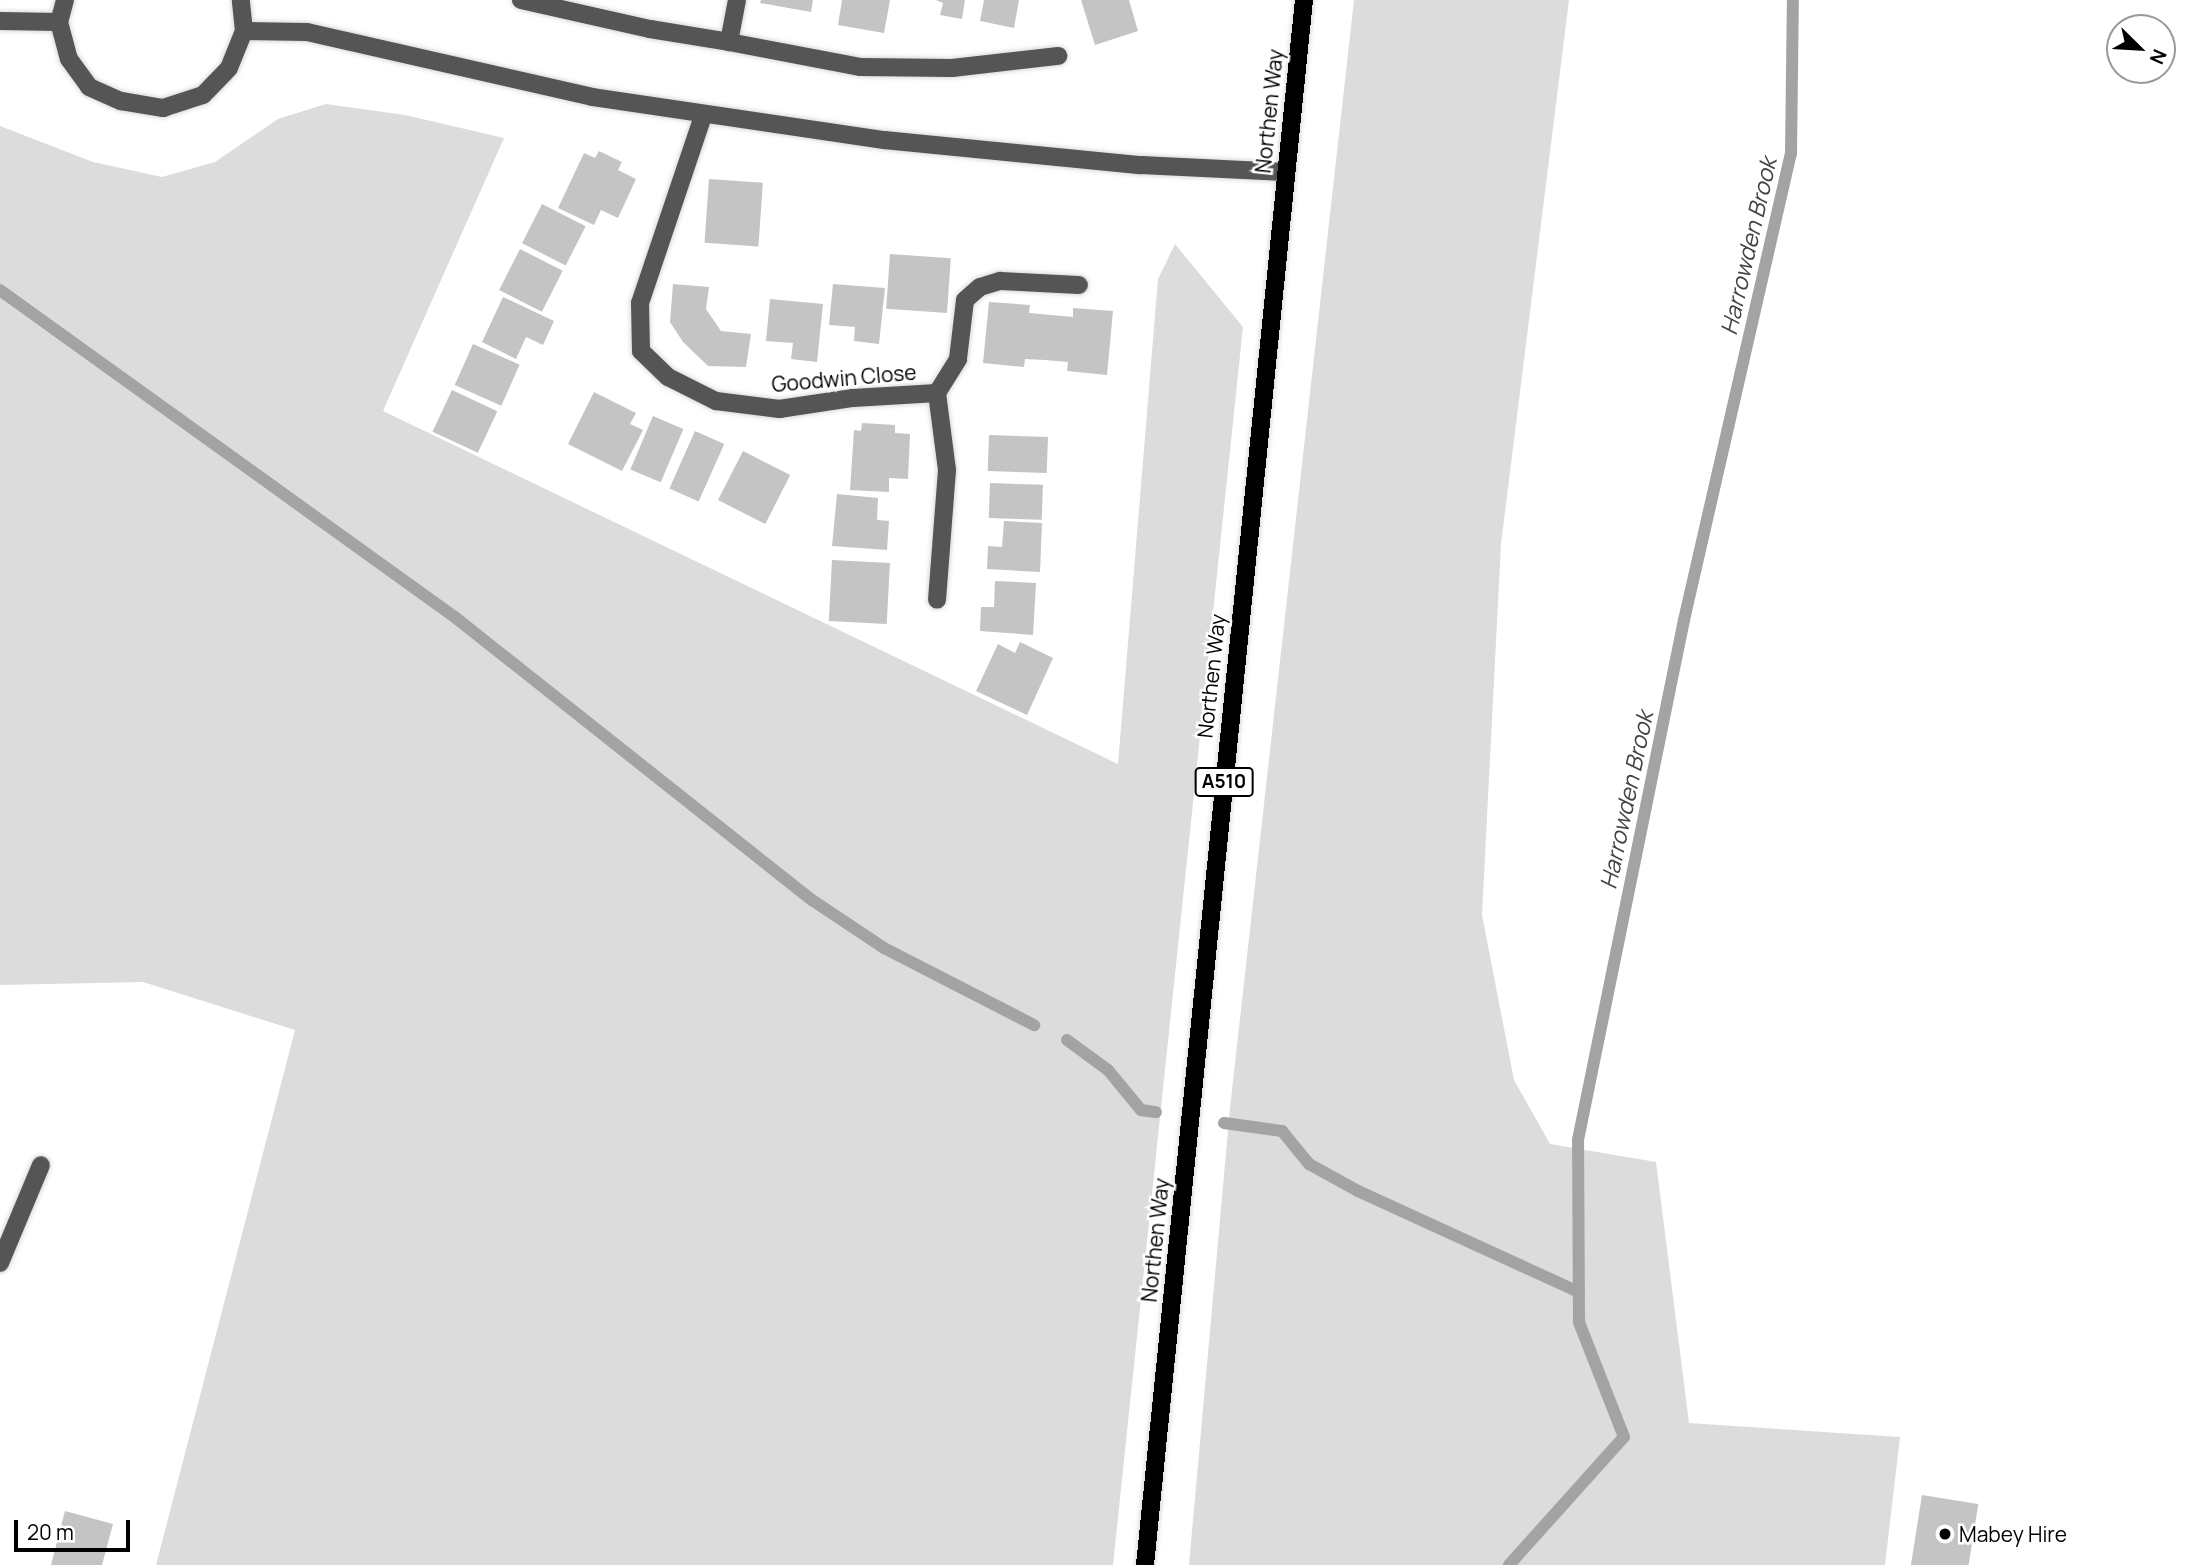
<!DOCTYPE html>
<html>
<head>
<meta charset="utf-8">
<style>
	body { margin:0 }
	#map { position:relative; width:2190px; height:1565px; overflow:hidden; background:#fff; font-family:Manrope,sans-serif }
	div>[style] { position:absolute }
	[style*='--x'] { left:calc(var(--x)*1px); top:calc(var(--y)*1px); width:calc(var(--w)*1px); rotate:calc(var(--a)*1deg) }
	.green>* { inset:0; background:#dcdcdc }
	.stream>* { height:12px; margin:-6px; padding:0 6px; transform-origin:6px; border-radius:6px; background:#a3a3a3 }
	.building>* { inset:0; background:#c4c4c4; transform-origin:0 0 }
	.roads { filter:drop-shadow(0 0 2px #dbdbdb) drop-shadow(0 0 2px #dbdbdb) }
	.minor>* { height:18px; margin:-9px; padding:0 9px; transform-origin:9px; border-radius:9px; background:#555 }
	.major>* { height:18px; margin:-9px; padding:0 9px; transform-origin:9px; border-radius:9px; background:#000 }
	.dots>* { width:19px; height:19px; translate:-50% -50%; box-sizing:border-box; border:4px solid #fff; border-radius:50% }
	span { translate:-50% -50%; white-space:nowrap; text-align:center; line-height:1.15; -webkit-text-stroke:5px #fff; paint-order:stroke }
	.shield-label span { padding:2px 5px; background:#fff; border:2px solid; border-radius:5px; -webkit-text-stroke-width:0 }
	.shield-label { font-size:19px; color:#000; font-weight:700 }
	.street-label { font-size:21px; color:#000 }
	.poi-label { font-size:21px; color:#000 }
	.left { translate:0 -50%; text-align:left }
	.water-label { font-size:23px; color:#444; font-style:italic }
	.north { position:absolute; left:2106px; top:14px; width:70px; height:70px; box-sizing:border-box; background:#fff; border:2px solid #999; border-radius:50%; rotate:114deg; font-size:19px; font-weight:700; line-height:28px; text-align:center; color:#000 }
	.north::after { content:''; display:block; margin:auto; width:24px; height:32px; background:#000; clip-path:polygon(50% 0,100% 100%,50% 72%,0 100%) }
	.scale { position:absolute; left:14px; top:1520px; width:116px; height:32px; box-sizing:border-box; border:4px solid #000; border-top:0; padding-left:9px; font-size:21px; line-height:24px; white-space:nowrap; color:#000; -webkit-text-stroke:5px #fff; paint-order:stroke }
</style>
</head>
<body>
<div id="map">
	<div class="green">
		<i style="clip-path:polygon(1354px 0,1569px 0,1501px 544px,1482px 915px,1514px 1080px,1550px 1144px,1656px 1162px,1689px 1423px,1900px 1437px,1885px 1565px,1189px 1565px,1230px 1108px)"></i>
		<i style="clip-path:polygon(326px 104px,405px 115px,504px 138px,383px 411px,1118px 764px,1158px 279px,1175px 244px,1243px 327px,1113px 1565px,156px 1565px,295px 1030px,143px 982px,0 985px,0 126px,93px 162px,162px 177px,215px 162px,278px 119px)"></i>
	</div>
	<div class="stream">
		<i style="--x:0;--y:290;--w:562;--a:35.73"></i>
		<i style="--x:456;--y:618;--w:454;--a:38.4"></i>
		<i style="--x:812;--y:900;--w:87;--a:33.7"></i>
		<i style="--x:884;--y:948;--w:169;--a:27.2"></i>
		<i style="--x:1067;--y:1040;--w:51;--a:36.2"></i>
		<i style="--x:1108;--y:1070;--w:52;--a:50.5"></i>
		<i style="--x:1141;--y:1110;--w:15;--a:8"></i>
		<i style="--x:1224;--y:1123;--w:59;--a:7.9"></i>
		<i style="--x:1282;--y:1131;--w:43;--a:50.7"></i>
		<i style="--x:1309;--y:1164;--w:56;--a:28.9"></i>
		<i style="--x:1358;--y:1191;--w:243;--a:24.6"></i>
		<i style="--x:1509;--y:1565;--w:172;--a:-48.1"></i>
		<i style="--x:1624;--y:1437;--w:123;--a:-111.4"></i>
		<i style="--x:1579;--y:1322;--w:182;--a:-90.3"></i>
		<i style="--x:1578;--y:1140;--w:531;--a:-78.48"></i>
		<i style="--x:1684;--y:620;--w:478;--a:-77.1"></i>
		<i style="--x:1791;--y:154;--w:154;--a:-89.3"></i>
	</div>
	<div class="building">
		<i style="clip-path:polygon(761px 0,813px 0,811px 12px,760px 3px)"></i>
		<i style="clip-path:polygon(842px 0,890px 0,884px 33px,838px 25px)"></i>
		<i style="clip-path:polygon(936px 0,965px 0,962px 19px,940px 15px,943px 3px)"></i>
		<i style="clip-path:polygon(984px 0,1019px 0,1014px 28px,980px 21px)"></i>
		<i style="clip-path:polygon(1081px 0,1129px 0,1138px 31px,1095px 45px)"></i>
		<i style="clip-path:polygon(599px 151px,622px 162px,618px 170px,636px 179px,618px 218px,601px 210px,594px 225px,558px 208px,584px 153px,595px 158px)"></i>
		<i style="left:709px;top:179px;width:54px;height:64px;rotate:4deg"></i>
		<i style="left:542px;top:204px;width:49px;height:44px;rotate:27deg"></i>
		<i style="left:520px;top:249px;width:48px;height:46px;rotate:27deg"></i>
		<i style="left:890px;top:254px;width:61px;height:55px;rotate:4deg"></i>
		<i style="clip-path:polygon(673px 284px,709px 287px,706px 309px,721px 331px,751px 334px,746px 367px,708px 366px,683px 342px,670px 322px)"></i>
		<i style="clip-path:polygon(833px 284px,885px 288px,879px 344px,854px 341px,855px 327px,829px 325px)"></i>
		<i style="clip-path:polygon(503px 297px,554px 321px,543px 345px,526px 337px,516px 359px,482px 342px)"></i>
		<i style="clip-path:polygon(770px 299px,823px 304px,817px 362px,791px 359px,793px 343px,766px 341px)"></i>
		<i style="clip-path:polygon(989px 302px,1030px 305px,1029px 313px,1073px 317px,1073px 308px,1113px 311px,1107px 375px,1067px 371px,1068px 362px,1045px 360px,1025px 359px,1024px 367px,983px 363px)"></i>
		<i style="left:473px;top:344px;width:51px;height:45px;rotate:24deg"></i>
		<i style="left:452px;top:390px;width:50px;height:46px;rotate:25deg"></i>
		<i style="clip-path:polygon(594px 392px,636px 413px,630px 424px,643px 430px,622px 471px,568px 444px)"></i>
		<i style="left:653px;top:416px;width:33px;height:58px;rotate:23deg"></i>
		<i style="clip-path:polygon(862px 423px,895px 425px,895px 433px,910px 434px,908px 479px,889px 478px,889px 492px,850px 490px,854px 430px,861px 431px)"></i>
		<i style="left:695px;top:431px;width:32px;height:63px;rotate:24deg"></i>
		<i style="left:989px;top:435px;width:59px;height:36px;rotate:2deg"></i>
		<i style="left:743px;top:451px;width:53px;height:55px;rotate:27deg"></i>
		<i style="left:990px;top:483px;width:53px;height:35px;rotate:2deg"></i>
		<i style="clip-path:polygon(837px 494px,878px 498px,877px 520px,889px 521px,887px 550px,832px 546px)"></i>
		<i style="clip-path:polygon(1004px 521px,1042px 523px,1040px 572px,987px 569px,988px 546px,1002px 547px)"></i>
		<i style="left:832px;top:560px;width:58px;height:61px;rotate:3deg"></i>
		<i style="clip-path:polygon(995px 581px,1036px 583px,1033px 635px,980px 631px,981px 607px,994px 607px)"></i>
		<i style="clip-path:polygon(1020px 642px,1053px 658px,1027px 715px,976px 691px,998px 644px,1015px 653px)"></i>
		<i style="left:1922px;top:1495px;width:57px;height:71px;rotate:9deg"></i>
		<i style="clip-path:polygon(65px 1511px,113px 1524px,102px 1565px,51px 1565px)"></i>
	</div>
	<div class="roads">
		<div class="minor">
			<i style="--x:65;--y:0;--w:23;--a:105"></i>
			<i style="--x:59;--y:22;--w:38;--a:75"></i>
			<i style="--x:69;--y:59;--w:34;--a:54"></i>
			<i style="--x:89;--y:87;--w:35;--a:24"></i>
			<i style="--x:121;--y:101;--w:43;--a:9.5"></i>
			<i style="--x:163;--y:108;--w:42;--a:-18"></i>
			<i style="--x:203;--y:95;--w:37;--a:-46"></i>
			<i style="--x:229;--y:68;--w:40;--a:-68"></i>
			<i style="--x:244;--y:31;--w:31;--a:-96"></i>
			<i style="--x:521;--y:0;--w:132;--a:12.7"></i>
			<i style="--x:650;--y:29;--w:80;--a:9.3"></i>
			<i style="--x:737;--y:0;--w:43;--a:100.8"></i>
			<i style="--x:729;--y:42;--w:133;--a:10.8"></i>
			<i style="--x:860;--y:67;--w:92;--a:0.6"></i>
			<i style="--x:952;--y:68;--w:107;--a:-6.5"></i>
			<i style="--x:0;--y:21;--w:59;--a:1"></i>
			<i style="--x:244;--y:31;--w:63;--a:0.9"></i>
			<i style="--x:307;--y:32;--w:292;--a:12.8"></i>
			<i style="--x:592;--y:97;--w:295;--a:8.4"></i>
			<i style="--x:884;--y:140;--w:258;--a:5.6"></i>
			<i style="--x:1141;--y:165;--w:144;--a:2.8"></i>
			<i style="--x:703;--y:116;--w:197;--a:108.6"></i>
			<i style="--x:640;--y:303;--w:48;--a:88.8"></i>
			<i style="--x:641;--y:351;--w:37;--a:44"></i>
			<i style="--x:668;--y:377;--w:54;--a:26.6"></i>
			<i style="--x:716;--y:401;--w:64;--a:7.2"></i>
			<i style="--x:779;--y:409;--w:75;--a:-8.5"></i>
			<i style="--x:853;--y:398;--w:84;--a:-3.4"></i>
			<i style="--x:937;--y:393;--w:78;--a:82.6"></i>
			<i style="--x:947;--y:470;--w:130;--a:94.4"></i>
			<i style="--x:937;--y:393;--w:40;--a:-58"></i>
			<i style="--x:958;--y:359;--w:59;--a:-83.2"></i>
			<i style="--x:965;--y:300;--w:20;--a:-41"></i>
			<i style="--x:980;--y:287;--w:21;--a:-17"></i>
			<i style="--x:1000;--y:281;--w:79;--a:2.9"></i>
			<i style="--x:0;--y:1263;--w:106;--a:-67.3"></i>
		</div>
		<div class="major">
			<i style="--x:1145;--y:1565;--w:1573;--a:-84.2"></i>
		</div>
	</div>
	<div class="dots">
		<i style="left:1945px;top:1534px;background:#000"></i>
	</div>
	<div class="shield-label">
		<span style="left:1224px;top:782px">A510</span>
	</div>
	<div class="street-label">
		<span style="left:1269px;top:111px;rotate:-84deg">Northen Way</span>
		<span style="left:844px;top:378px;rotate:-5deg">Goodwin Close</span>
		<span style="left:1211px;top:676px;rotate:-84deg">Northen Way</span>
		<span style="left:1155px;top:1240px;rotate:-84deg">Northen Way</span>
	</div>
	<div class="poi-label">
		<span class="left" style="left:1959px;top:1534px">Mabey Hire</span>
	</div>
	<div class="water-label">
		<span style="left:1748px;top:246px;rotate:-77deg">Harrowden Brook</span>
		<span style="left:1626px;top:800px;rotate:-78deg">Harrowden Brook</span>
	</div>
	<div class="north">N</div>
	<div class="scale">20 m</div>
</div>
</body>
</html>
